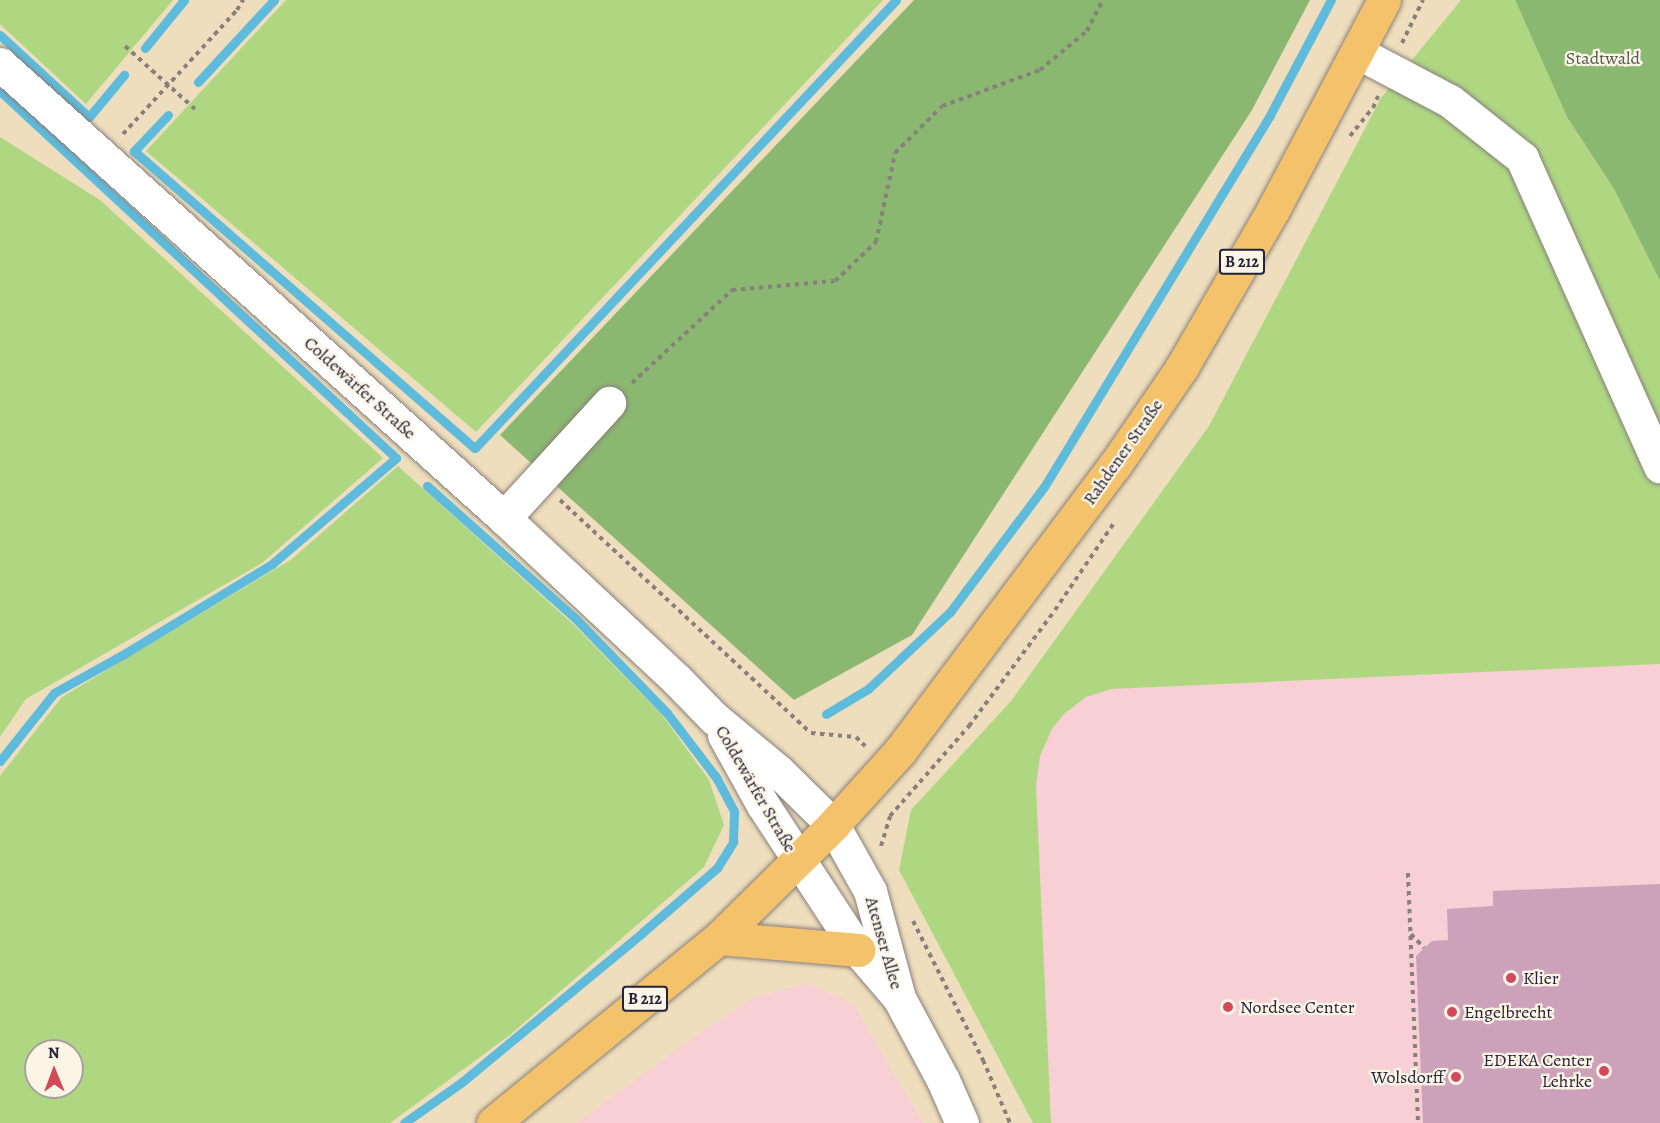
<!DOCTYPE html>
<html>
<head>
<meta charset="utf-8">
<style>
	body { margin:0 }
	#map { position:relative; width:1660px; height:1123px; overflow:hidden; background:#efdebd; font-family:Alegreya,serif }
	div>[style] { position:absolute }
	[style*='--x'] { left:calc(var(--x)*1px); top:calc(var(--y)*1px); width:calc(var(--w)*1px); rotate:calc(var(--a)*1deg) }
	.built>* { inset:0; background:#f7cfd4 }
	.green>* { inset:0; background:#afd782 }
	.forest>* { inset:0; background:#8bb870 }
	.stream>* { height:9px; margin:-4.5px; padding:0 4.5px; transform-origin:4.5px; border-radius:4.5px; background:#5ebbdc }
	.building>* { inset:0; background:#cea1ba }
	.path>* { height:4px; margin-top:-2px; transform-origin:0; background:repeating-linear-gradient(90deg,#88807c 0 4.5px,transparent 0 9px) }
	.roads { filter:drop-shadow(0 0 2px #88807c) drop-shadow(0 0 2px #88807c) }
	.minor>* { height:33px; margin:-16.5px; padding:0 16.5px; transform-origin:16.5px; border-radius:16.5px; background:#fff }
	.major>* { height:33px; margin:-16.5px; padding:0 16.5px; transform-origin:16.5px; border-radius:16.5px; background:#f3c26a }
	.dots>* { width:16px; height:16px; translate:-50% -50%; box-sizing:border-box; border:3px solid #fcf5e5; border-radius:50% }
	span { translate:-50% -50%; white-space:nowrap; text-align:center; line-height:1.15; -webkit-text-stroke:4.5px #fcf5e5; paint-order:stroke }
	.shield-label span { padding:2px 4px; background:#fcf5e5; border:2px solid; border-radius:4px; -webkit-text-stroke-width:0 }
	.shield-label { font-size:16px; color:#22223b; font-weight:700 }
	.park-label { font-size:18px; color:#4c5850 }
	.street-label { font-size:18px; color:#22223b }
	.poi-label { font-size:18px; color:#22223b }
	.left { translate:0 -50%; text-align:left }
	.right { translate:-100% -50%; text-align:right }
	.north { position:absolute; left:24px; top:1039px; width:60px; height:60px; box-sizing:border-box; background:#fcf5e5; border:2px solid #a5a1a1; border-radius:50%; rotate:359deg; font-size:16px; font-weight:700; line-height:24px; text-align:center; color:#22223b }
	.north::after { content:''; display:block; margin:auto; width:21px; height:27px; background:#d1495b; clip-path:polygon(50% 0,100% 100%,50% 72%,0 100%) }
</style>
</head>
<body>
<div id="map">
	<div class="built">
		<i style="clip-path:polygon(1660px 664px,1660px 1123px,1051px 1123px,1036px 785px,1040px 756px,1052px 729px,1064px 714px,1086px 697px,1111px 689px)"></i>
		<i style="clip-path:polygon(808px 983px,853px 1004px,923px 1123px,577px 1123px,704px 1030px,756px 997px)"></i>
	</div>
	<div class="green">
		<i style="clip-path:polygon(0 0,173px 0,86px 104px,0 24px)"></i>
		<i style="clip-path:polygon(286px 0,883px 0,476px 432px,146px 151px)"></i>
		<i style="clip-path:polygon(1461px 0,1515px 0,1567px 117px,1614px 189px,1660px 281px,1660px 664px,1111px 689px,1086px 697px,1064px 714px,1052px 729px,1040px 756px,1036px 785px,1051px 1123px,1033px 1123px,899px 870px,911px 810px,1011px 701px,1209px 426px,1381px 98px)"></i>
		<i style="clip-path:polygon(0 137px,100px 200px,383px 458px,262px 563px,26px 699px,0 737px)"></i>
		<i style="clip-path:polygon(evenodd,398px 466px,576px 627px,662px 715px,709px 780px,724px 825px,704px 867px,510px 1035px,390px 1123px,0 1123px,0 776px,62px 697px,292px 559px,398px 466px,36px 1051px,72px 1051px,72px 1087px,36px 1087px,36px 1051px)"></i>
	</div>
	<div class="forest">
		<i style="clip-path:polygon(914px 0,1310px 0,1252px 110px,912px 635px,794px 700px,500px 435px)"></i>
		<i style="clip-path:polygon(1515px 0,1660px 0,1660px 281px,1614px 189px,1567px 117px)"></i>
	</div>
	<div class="stream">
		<i style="--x:0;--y:35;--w:121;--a:42.7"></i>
		<i style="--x:89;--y:117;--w:55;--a:-50.2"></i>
		<i style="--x:145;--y:48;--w:62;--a:-50.9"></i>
		<i style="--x:198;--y:82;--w:112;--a:-47.2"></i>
		<i style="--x:0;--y:91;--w:540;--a:42.82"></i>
		<i style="--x:396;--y:458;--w:163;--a:139.5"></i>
		<i style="--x:272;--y:564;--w:173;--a:148.7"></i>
		<i style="--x:124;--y:654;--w:80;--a:150.9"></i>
		<i style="--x:54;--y:693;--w:87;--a:128.5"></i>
		<i style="--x:168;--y:115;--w:50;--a:133.4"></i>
		<i style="--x:134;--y:151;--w:452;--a:41.1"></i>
		<i style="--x:475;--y:448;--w:615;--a:-46.78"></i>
		<i style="--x:826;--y:714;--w:49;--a:-30.8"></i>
		<i style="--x:868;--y:689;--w:112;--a:-43.2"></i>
		<i style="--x:950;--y:612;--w:156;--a:-53.1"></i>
		<i style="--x:1044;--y:487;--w:435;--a:-58.7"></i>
		<i style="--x:1270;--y:115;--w:130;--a:-62.1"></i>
		<i style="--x:404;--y:1123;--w:71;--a:-35.3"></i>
		<i style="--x:462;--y:1082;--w:235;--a:-39.6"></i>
		<i style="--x:643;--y:932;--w:98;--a:-40.9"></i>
		<i style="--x:717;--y:868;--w:31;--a:-58"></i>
		<i style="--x:733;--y:842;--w:31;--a:-88"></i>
		<i style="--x:734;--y:811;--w:40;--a:-118"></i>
		<i style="--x:715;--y:776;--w:79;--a:-127.3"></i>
		<i style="--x:667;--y:713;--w:131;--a:-134.1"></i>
		<i style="--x:576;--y:619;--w:200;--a:-138.2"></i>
	</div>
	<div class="building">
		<i style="clip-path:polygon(1660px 884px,1660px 1123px,1423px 1123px,1416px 956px,1432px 941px,1448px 940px,1447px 909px,1493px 906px,1493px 891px)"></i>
	</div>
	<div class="path">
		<i style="--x:1402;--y:43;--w:48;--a:-64"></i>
		<i style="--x:125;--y:46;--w:94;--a:42"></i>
		<i style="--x:123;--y:134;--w:168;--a:-47.4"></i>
		<i style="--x:237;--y:10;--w:12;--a:-59"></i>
		<i style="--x:1350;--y:136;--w:36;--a:-51"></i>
		<i style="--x:1373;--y:108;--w:13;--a:-67"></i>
		<i style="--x:632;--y:383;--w:137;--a:-42.9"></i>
		<i style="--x:732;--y:290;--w:103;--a:-5"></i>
		<i style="--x:835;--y:281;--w:57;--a:-43.6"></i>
		<i style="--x:876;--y:242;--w:91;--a:-77.9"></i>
		<i style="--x:895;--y:153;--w:66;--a:-45"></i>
		<i style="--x:942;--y:106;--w:104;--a:-20.2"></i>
		<i style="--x:1040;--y:70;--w:61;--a:-39.7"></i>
		<i style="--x:1087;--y:31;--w:35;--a:-63"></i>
		<i style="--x:560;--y:500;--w:342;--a:42.9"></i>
		<i style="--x:811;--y:733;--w:45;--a:5.1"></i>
		<i style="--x:856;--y:737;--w:13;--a:45"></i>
		<i style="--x:881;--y:846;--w:31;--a:-73"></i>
		<i style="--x:890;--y:816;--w:120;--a:-48.7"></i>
		<i style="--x:969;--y:726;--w:144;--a:-53.4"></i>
		<i style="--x:1055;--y:610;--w:105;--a:-55.9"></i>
		<i style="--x:1408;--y:873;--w:250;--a:87.7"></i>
		<i style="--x:913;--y:921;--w:156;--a:63.3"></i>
		<i style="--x:983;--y:1060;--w:69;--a:66.8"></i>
		<i style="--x:1411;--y:934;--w:19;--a:47"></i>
	</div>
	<div class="roads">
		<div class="minor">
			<i style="--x:1357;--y:52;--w:105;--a:27.8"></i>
			<i style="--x:1450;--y:101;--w:92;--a:38.4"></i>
			<i style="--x:1522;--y:158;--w:338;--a:65.9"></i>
			<i style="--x:0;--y:64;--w:678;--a:42.01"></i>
			<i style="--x:504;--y:518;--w:237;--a:43.1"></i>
			<i style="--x:677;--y:680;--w:53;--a:45.8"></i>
			<i style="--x:714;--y:718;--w:83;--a:39.6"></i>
			<i style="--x:778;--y:771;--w:77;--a:44.5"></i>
			<i style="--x:833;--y:825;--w:76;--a:60.7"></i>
			<i style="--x:870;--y:891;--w:111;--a:74.8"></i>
			<i style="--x:504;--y:518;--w:156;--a:-47.6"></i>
			<i style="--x:724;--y:735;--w:80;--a:60.9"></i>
			<i style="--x:763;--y:805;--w:173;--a:56.8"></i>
			<i style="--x:858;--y:950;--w:63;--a:49.5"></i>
			<i style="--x:899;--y:998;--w:93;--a:61.8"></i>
			<i style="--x:943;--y:1080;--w:47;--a:66.2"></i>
		</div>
		<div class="major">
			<i style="--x:719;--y:938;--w:140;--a:4.9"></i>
			<i style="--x:493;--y:1123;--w:292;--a:-39.3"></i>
			<i style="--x:719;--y:938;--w:161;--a:-44.7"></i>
			<i style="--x:833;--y:825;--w:100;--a:-47.8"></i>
			<i style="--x:900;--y:751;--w:358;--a:-53.1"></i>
			<i style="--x:1115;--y:465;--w:119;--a:-55.6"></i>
			<i style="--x:1182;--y:367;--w:184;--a:-59.9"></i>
			<i style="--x:1274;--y:208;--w:235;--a:-62.1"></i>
		</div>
	</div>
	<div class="dots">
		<i style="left:1511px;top:978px;background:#d1495b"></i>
		<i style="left:1228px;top:1007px;background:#d1495b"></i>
		<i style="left:1452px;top:1012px;background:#d1495b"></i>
		<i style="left:1604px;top:1071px;background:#d1495b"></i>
		<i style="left:1456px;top:1077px;background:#d1495b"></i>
	</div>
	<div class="shield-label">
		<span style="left:1242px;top:262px">B 212</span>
		<span style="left:645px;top:999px">B 212</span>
	</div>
	<div class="park-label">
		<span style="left:1603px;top:58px">Stadtwald</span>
	</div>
	<div class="street-label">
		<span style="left:360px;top:388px;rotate:42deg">Coldewärfer Straße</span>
		<span style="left:1123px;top:452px;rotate:-55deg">Rahdener Straße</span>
		<span style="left:756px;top:789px;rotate:60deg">Coldewärfer Straße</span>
		<span style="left:884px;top:943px;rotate:74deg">Atenser Allee</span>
	</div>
	<div class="poi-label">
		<span class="left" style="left:1523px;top:978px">Klier</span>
		<span class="left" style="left:1240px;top:1007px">Nordsee Center</span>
		<span class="left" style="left:1464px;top:1012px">Engelbrecht</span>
		<span class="right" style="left:1592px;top:1071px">EDEKA Center<br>Lehrke</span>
		<span class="right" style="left:1444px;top:1077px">Wolsdorff</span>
	</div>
	<div class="north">N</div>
</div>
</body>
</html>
